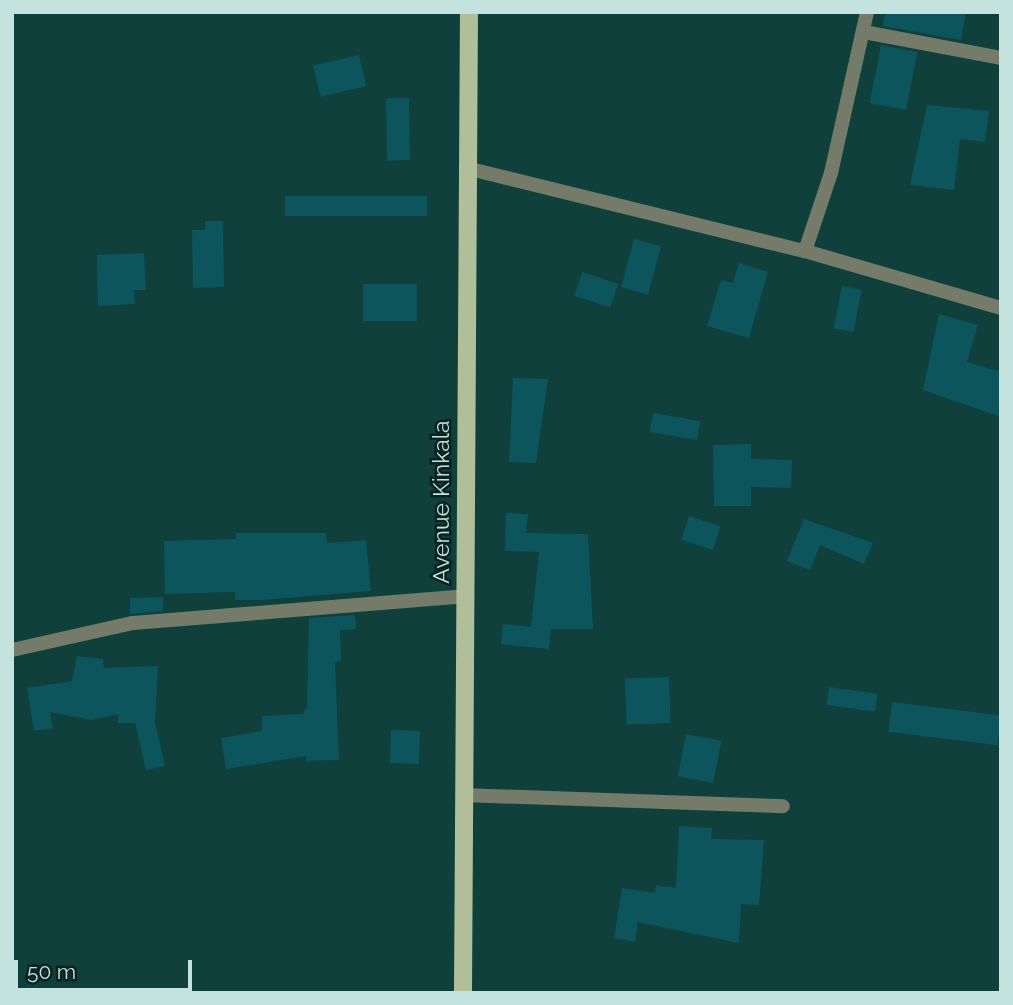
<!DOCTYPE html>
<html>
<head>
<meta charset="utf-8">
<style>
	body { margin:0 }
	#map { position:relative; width:1013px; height:1005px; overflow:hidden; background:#0f403b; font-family:Raleway,sans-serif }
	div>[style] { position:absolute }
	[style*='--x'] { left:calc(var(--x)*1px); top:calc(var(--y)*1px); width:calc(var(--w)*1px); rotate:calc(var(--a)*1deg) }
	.building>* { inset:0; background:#0d555c; transform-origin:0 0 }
	.street>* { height:14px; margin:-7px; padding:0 7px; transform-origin:7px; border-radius:7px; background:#747c69 }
	.primary>* { height:18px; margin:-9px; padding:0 9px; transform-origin:9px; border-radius:9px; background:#b0bf99 }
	span { translate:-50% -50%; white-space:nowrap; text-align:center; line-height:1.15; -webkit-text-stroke:5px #0a2320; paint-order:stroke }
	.street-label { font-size:23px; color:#c4e2de }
	.frame { position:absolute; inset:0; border:14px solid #c4e2de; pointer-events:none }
	.scale { position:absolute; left:14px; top:960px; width:178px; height:32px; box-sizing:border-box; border:4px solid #c4e2de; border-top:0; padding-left:9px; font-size:21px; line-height:24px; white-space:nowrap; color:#c4e2de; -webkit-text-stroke:5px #0a2320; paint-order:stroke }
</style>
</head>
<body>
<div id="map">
	<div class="building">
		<i style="clip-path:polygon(885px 12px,966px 12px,961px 40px,883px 26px)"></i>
		<i style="left:881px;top:45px;width:37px;height:59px;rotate:11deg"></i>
		<i style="left:359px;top:55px;width:32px;height:47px;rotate:77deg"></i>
		<i style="left:409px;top:98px;width:62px;height:23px;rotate:89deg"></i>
		<i style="clip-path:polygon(927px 105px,989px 111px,985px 142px,960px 139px,954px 190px,910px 185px)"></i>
		<i style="left:285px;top:196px;width:142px;height:20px"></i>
		<i style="clip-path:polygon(205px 221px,223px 221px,224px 287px,193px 288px,192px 230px,205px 230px)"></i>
		<i style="left:634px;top:239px;width:28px;height:50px;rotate:15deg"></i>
		<i style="clip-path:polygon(144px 253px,146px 290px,134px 290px,135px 304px,98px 306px,97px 255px)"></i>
		<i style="clip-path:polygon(739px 263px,768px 272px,749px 338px,707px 326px,721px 280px,733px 283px)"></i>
		<i style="left:582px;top:272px;width:38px;height:25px;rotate:18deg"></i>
		<i style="left:417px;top:284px;width:37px;height:54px;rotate:90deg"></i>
		<i style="left:842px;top:286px;width:20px;height:43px;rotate:11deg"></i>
		<i style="clip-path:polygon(939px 314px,978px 325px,967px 362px,1001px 372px,1001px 417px,923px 390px)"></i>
		<i style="clip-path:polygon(513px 378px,548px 379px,536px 463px,509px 462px)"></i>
		<i style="left:653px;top:413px;width:48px;height:19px;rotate:10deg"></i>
		<i style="clip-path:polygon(751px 444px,751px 459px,792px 460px,791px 488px,751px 487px,751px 506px,714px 506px,713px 445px)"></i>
		<i style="clip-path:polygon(506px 513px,528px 514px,526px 533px,588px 534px,593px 629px,551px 629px,549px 649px,501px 644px,503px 624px,531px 627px,539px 552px,505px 551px)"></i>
		<i style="left:689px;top:516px;width:33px;height:25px;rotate:18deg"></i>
		<i style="clip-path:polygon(804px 519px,873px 543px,864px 564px,820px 545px,810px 570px,787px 561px)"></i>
		<i style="clip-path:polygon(236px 533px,326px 533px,327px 543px,366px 540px,371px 591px,262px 600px,235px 600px,235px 592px,165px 594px,164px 541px,236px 539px)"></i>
		<i style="clip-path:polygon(163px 597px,163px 611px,130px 614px,130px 598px)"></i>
		<i style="clip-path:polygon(355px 615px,356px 629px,340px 630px,341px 661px,335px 662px,339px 760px,306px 761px,306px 756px,226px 769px,221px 738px,262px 731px,262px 716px,303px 714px,307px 707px,309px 618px)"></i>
		<i style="clip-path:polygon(77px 656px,103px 659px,104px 668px,158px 666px,155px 722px,165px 766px,146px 770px,135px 723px,118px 723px,118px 714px,91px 720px,50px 712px,53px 728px,34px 731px,27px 688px,72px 681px)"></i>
		<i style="left:669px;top:677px;width:46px;height:44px;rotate:88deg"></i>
		<i style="left:829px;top:687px;width:49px;height:18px;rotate:8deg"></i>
		<i style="left:892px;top:702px;width:110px;height:30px;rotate:7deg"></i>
		<i style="left:391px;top:730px;width:29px;height:33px;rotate:2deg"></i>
		<i style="left:686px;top:734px;width:36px;height:43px;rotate:11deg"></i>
		<i style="clip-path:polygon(679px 826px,712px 828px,711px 839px,764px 840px,759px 905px,741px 904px,739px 943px,638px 922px,635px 942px,614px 938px,622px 888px,655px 893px,656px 885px,676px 888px)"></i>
	</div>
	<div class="street">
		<i style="--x:864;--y:32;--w:139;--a:10.7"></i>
		<i style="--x:466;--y:168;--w:349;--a:13.8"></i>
		<i style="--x:805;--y:251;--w:204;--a:16.2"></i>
		<i style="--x:805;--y:251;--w:82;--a:-71.6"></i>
		<i style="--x:831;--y:173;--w:165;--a:-77.4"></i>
		<i style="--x:12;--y:650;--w:124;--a:-12.6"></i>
		<i style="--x:133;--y:623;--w:333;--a:-4.6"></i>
		<i style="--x:463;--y:795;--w:320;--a:2"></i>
	</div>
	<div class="primary">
		<i style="--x:463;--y:993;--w:981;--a:-89.65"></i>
	</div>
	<div class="street-label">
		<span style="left:441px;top:502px;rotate:-90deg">Avenue Kinkala</span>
	</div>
	<div class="frame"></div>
	<div class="scale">50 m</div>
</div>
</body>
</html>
